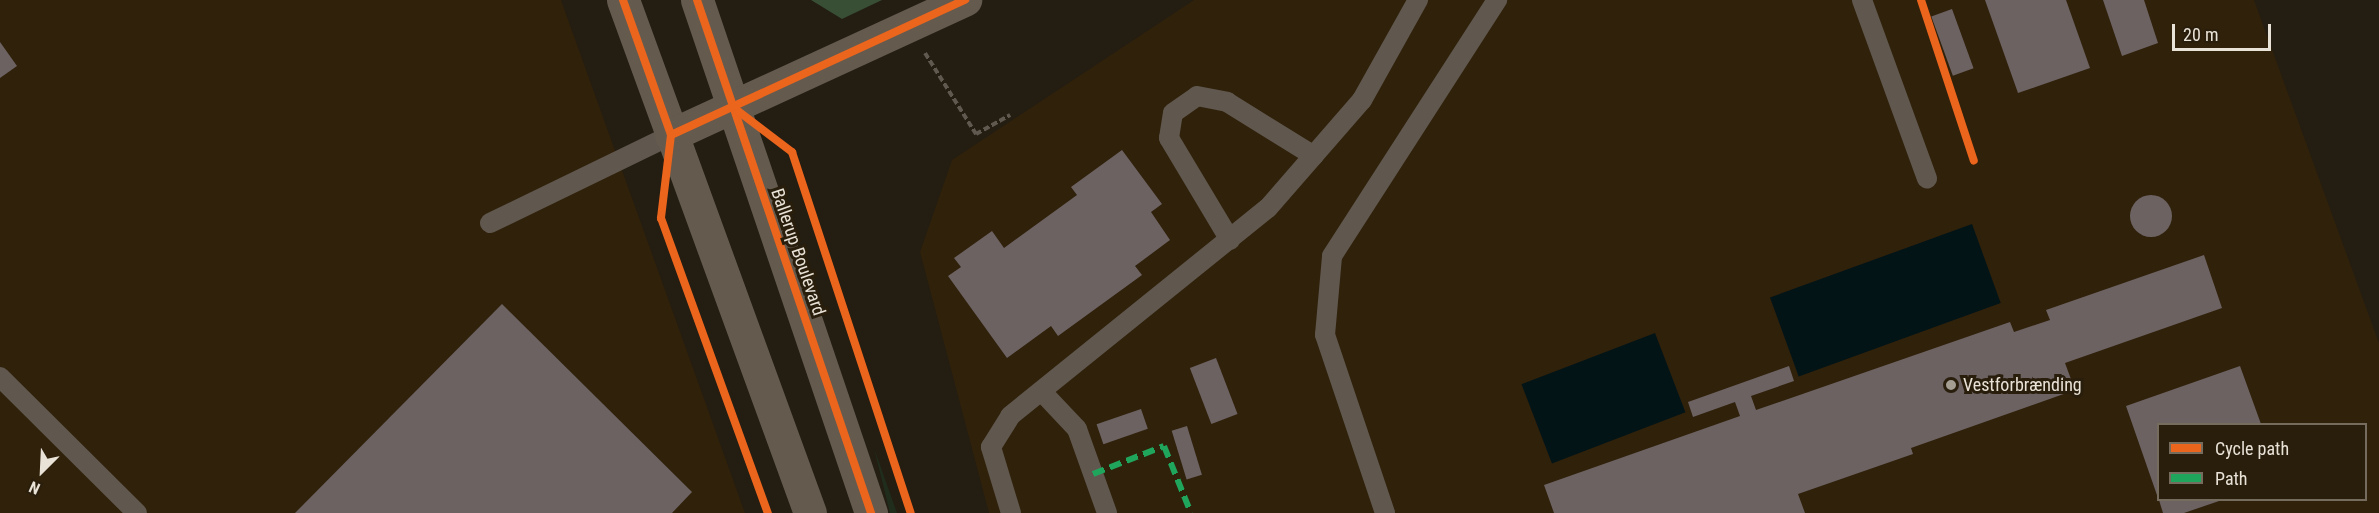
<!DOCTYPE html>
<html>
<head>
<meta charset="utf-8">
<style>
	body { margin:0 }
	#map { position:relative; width:2379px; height:513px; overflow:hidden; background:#231d12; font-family:"Roboto Condensed",sans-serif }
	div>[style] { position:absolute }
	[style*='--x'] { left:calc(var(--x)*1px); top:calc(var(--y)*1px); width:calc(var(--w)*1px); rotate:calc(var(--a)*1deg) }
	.built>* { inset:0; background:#30210b }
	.green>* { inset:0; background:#202d1d }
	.forest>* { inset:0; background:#384e35 }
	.water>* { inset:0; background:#031417; transform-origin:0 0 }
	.building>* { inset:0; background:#6c6262; transform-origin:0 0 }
	.round { border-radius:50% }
	.path>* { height:4px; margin-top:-2px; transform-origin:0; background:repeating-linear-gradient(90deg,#5f594f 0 6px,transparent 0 9px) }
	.lane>* { height:20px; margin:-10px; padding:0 10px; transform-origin:10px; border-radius:10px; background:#60584e }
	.secondary>* { height:33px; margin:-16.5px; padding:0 16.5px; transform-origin:16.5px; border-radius:16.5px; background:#645a4e }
	.quiet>* { height:6px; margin-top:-3px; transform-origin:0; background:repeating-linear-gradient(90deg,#20a55d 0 12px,transparent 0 18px) }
	.cycleway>* { height:8px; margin:-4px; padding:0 4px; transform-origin:4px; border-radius:4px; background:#eb651d }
	.dots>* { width:16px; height:16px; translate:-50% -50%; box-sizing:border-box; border:3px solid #291e0c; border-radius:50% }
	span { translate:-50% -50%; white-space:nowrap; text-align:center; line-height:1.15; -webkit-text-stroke:6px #291e0c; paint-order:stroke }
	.street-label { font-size:18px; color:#e9e2d7 }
	.poi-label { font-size:18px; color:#e9e2d7 }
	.left { translate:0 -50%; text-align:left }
	.legend { position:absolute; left:2157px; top:423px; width:210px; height:78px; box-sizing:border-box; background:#291e0c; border:2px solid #766c5d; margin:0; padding:8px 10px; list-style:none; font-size:18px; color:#e9e2d7 }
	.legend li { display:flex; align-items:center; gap:12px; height:30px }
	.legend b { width:30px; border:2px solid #766c5d }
	.north { position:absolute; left:12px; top:441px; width:60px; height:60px; -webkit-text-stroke:4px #291e0c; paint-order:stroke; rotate:204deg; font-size:16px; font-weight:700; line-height:24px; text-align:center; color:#e9e2d7 }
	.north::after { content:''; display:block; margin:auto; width:21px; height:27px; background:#e9e2d7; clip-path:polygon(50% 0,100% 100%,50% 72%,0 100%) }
	.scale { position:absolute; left:2172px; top:24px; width:99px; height:27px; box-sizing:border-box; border:3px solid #e9e2d7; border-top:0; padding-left:8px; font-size:18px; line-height:21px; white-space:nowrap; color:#e9e2d7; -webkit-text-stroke:4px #291e0c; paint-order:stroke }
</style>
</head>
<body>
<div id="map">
	<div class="built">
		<i style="clip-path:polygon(0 0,561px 0,745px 513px,0 513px)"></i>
		<i style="clip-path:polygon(evenodd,1194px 0,2254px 0,2379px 343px,2379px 513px,989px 513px,920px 252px,952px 160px,1194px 0,2158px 424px,2366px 424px,2366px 500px,2158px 500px,2158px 424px)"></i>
	</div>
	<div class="green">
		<i style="clip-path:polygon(874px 448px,897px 513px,890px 513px)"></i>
	</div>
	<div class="forest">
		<i style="clip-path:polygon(811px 0,882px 0,842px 19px)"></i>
	</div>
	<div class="water">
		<i style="left:1972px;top:224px;width:84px;height:215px;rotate:70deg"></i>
		<i style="left:1655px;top:333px;width:85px;height:143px;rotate:69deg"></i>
	</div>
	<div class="building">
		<i style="clip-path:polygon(1985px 0,2066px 0,2090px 68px,2018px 93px)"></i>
		<i style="clip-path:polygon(2103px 0,2144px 0,2158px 43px,2122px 56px)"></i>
		<i style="left:1952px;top:9px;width:63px;height:22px;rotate:70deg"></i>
		<i style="clip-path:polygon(0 42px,17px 66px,0 78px)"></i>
		<i style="clip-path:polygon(1122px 150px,1162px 204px,1151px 212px,1170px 240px,1135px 266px,1142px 275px,1058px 336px,1051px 326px,1007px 358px,948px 276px,961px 267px,954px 258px,992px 231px,1004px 248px,1077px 195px,1071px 187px)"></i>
		<i class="round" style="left:2130px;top:195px;width:42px;height:42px"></i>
		<i style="clip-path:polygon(2204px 255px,2222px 308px,2065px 363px,2075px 390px,1911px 448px,1913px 454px,1798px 494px,1805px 513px,1554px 513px,1544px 485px,1740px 416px,1735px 402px,1693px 417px,1688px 402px,1789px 366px,1794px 381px,1751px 396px,1756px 410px,2010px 322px,2014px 332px,2050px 320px,2046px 310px)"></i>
		<i style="clip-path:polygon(502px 304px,692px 492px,672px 513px,295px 513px)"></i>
		<i style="left:1216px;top:358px;width:60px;height:28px;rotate:69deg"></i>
		<i style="clip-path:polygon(2240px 366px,2261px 424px,2158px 424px,2158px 498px,2126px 406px)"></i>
		<i style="left:1141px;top:409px;width:21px;height:47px;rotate:71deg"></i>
		<i style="left:1187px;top:426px;width:51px;height:16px;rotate:73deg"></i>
		<i style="clip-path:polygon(2159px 500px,2222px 500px,2184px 513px,2163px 513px)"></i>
	</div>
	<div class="path">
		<i style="--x:925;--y:53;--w:96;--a:57.8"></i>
		<i style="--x:976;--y:134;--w:39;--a:-29"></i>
	</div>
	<div class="lane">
		<i style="--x:1862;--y:0;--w:190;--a:70"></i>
		<i style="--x:490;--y:223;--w:201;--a:-25.9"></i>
		<i style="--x:1230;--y:240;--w:119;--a:-120.9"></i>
		<i style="--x:1169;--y:138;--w:25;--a:-81"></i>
		<i style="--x:1173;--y:113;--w:29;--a:-35"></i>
		<i style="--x:1197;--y:96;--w:31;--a:11"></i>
		<i style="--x:1227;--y:102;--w:102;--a:31.8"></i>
		<i style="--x:0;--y:377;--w:193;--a:44.8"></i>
		<i style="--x:1044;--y:394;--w:48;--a:46.7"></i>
		<i style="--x:1077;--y:429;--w:89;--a:70.3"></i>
		<i style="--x:1011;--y:513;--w:69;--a:-106.9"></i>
		<i style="--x:991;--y:447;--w:36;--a:-58"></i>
		<i style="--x:1010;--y:416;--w:331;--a:-38.9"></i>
		<i style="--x:1268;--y:208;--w:143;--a:-49"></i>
		<i style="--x:1362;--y:100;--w:115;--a:-60.8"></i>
		<i style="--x:1385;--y:513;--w:188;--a:-108.6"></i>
		<i style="--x:1325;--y:335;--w:79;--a:-84.9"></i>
		<i style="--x:1332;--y:256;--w:305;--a:-57.2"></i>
	</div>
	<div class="secondary">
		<i style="--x:623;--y:0;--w:546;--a:69.97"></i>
		<i style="--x:697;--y:0;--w:542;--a:71.26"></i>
		<i style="--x:671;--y:135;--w:324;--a:-24.7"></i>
	</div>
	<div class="quiet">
		<i style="--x:1093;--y:474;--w:76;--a:-21.5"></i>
		<i style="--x:1164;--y:446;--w:72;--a:68.1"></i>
	</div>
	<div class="cycleway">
		<i style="--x:623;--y:0;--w:143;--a:70.4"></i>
		<i style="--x:671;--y:135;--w:84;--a:96.9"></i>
		<i style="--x:661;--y:218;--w:314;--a:70.1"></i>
		<i style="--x:697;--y:0;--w:542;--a:71.26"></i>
		<i style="--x:1921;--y:0;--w:169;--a:71.8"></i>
		<i style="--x:734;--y:108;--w:73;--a:37.2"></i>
		<i style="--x:792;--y:152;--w:380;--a:71.8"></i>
		<i style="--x:671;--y:135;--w:324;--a:-24.7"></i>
	</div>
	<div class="dots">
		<i style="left:1951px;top:385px;background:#a49d92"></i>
	</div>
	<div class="street-label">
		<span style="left:798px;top:252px;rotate:71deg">Ballerup Boulevard</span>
	</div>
	<div class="poi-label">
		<span class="left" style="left:1963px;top:385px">Vestforbrænding</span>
	</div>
	<ul class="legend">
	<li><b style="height:8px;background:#eb651d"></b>Cycle path</li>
	<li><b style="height:8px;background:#20a55d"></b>Path</li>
	</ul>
	<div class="north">N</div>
	<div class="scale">20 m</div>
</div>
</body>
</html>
